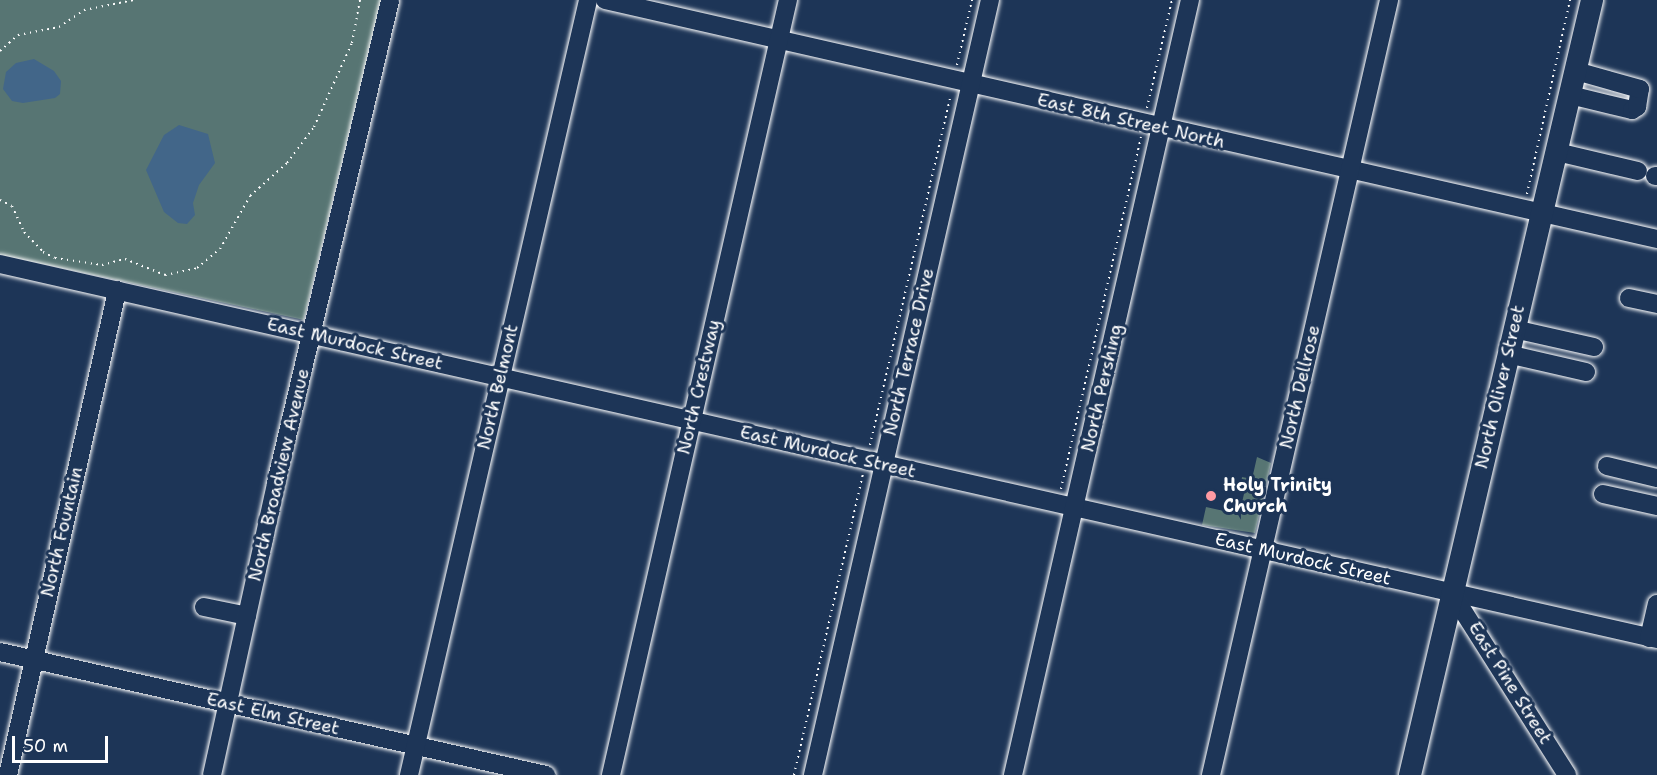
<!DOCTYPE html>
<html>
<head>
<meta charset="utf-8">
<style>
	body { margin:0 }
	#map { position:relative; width:1657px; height:775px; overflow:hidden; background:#1d3557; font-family:"Shantell Sans",sans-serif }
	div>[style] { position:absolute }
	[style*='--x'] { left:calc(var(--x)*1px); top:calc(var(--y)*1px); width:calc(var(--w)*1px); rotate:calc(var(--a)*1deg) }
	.green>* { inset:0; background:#577573 }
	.water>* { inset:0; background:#426689 }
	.path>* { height:2px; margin-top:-1px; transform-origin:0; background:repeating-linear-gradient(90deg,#fff 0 1.5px,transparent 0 6px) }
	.roads { filter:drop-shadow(0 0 2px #fff) drop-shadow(0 0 2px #fff) }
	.minor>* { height:18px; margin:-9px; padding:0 9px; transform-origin:9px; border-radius:9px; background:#1d3557 }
	.major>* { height:22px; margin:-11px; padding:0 11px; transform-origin:11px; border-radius:11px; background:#1d3557 }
	.dots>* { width:16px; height:16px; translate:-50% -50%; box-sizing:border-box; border:3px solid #1d3557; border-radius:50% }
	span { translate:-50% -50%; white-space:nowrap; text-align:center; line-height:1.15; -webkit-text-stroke:6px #1d3557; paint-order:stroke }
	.street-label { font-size:18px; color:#fff }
	.poi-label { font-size:18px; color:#fff; font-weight:700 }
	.left { translate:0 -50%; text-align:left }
	.scale { position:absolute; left:12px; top:736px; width:96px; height:27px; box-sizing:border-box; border:3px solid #fff; border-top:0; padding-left:8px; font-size:18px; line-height:21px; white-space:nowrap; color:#fff; -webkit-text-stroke:4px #1d3557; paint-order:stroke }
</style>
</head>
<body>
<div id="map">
	<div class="green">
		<i style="clip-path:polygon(0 0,381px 0,304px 320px,0 255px)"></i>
		<i style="clip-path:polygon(1257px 457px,1271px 463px,1255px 533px,1202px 525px,1206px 507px,1233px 513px,1236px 506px,1241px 507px,1246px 485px,1241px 484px,1242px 477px,1252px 479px)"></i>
	</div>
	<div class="water">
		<i style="clip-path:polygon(34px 59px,54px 71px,61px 81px,60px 94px,55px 98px,23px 103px,12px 101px,3px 89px,6px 72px,16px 63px)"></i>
		<i style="clip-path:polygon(179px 125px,208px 134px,215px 163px,199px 185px,193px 203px,195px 215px,187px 224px,178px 223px,164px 212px,146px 170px,164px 135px)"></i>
	</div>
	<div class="path">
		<i style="--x:0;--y:51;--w:24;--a:-42"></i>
		<i style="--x:18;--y:35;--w:42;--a:-11"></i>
		<i style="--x:59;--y:27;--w:30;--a:-34"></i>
		<i style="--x:84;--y:10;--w:51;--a:-11.3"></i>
		<i style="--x:957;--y:65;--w:67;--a:-77"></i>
		<i style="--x:1147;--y:108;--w:111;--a:-77"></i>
		<i style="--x:1527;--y:194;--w:199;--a:-77.5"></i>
		<i style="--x:0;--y:200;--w:13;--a:27"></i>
		<i style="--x:12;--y:206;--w:29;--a:65"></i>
		<i style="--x:24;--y:232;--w:28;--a:46"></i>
		<i style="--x:43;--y:252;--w:13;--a:27"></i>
		<i style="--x:55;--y:258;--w:48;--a:8.5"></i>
		<i style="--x:102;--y:265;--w:24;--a:-15"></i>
		<i style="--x:125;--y:259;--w:43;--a:21.8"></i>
		<i style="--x:165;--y:275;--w:33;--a:-12"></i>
		<i style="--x:197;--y:268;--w:30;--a:-40"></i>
		<i style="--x:220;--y:249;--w:61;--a:-60.5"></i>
		<i style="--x:250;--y:196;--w:50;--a:-41.7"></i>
		<i style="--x:287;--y:163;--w:45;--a:-53.1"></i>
		<i style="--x:314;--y:127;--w:92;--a:-65.7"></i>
		<i style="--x:352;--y:43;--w:44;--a:-79.5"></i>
		<i style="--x:870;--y:445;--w:360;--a:-77"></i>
		<i style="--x:1061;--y:489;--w:361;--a:-77.2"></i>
		<i style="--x:794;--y:775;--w:309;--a:-77.1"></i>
	</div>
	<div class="roads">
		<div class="minor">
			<i style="--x:605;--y:0;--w:1079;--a:12.8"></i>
			<i style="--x:1570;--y:95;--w:64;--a:13.6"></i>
			<i style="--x:1632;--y:110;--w:6;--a:-31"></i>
			<i style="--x:1637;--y:107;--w:18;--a:-81"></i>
			<i style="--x:1640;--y:89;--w:66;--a:-164.3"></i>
			<i style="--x:1557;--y:152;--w:83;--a:13.2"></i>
			<i style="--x:1655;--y:176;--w:2;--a:0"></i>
			<i style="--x:0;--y:264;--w:1699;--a:12.75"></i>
			<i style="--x:1629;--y:298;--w:29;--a:12"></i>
			<i style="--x:1514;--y:329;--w:82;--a:12.7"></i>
			<i style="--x:1508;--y:354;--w:80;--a:13"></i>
			<i style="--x:1607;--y:466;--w:51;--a:13.5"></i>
			<i style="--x:1603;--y:494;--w:55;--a:12.5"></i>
			<i style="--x:1451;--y:592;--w:217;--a:57.6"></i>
			<i style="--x:204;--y:607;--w:44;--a:11.8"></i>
			<i style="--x:1649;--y:638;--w:35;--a:-77"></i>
			<i style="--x:0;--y:652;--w:560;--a:12.7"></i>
			<i style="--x:8;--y:775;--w:497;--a:-77.3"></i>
			<i style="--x:212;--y:775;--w:299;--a:-77.6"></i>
			<i style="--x:276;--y:483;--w:496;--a:-76.7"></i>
			<i style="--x:409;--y:775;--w:795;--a:-76.99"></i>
			<i style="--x:611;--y:775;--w:795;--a:-77.14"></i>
			<i style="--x:813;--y:775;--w:795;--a:-77.14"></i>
			<i style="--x:1013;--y:775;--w:795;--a:-77.14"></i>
			<i style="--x:1211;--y:775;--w:795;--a:-77.06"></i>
		</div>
		<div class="major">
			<i style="--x:1410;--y:775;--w:796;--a:-76.78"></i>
		</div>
	</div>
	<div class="dots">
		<i style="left:1211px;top:496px;background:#ff9aa2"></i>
	</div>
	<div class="street-label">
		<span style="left:1131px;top:121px;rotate:13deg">East 8th Street North</span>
		<span style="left:355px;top:344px;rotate:13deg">East Murdock Street</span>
		<span style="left:909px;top:352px;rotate:-77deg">North Terrace Drive</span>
		<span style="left:498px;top:387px;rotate:-77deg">North Belmont</span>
		<span style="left:699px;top:387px;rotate:-77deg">North Crestway</span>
		<span style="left:1300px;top:387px;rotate:-77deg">North Dellrose</span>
		<span style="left:1500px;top:387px;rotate:-77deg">North Oliver Street</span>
		<span style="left:1102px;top:388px;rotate:-77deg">North Pershing</span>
		<span style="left:828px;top:452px;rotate:13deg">East Murdock Street</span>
		<span style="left:279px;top:475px;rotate:-77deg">North Broadview Avenue</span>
		<span style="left:62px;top:532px;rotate:-77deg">North Fountain</span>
		<span style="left:1303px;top:559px;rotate:13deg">East Murdock Street</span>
		<span style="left:1510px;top:683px;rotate:58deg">East Pine Street</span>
		<span style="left:273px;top:714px;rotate:13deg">East Elm Street</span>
	</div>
	<div class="poi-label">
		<span class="left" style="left:1223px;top:496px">Holy Trinity<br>Church</span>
	</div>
	<div class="scale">50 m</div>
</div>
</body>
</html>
